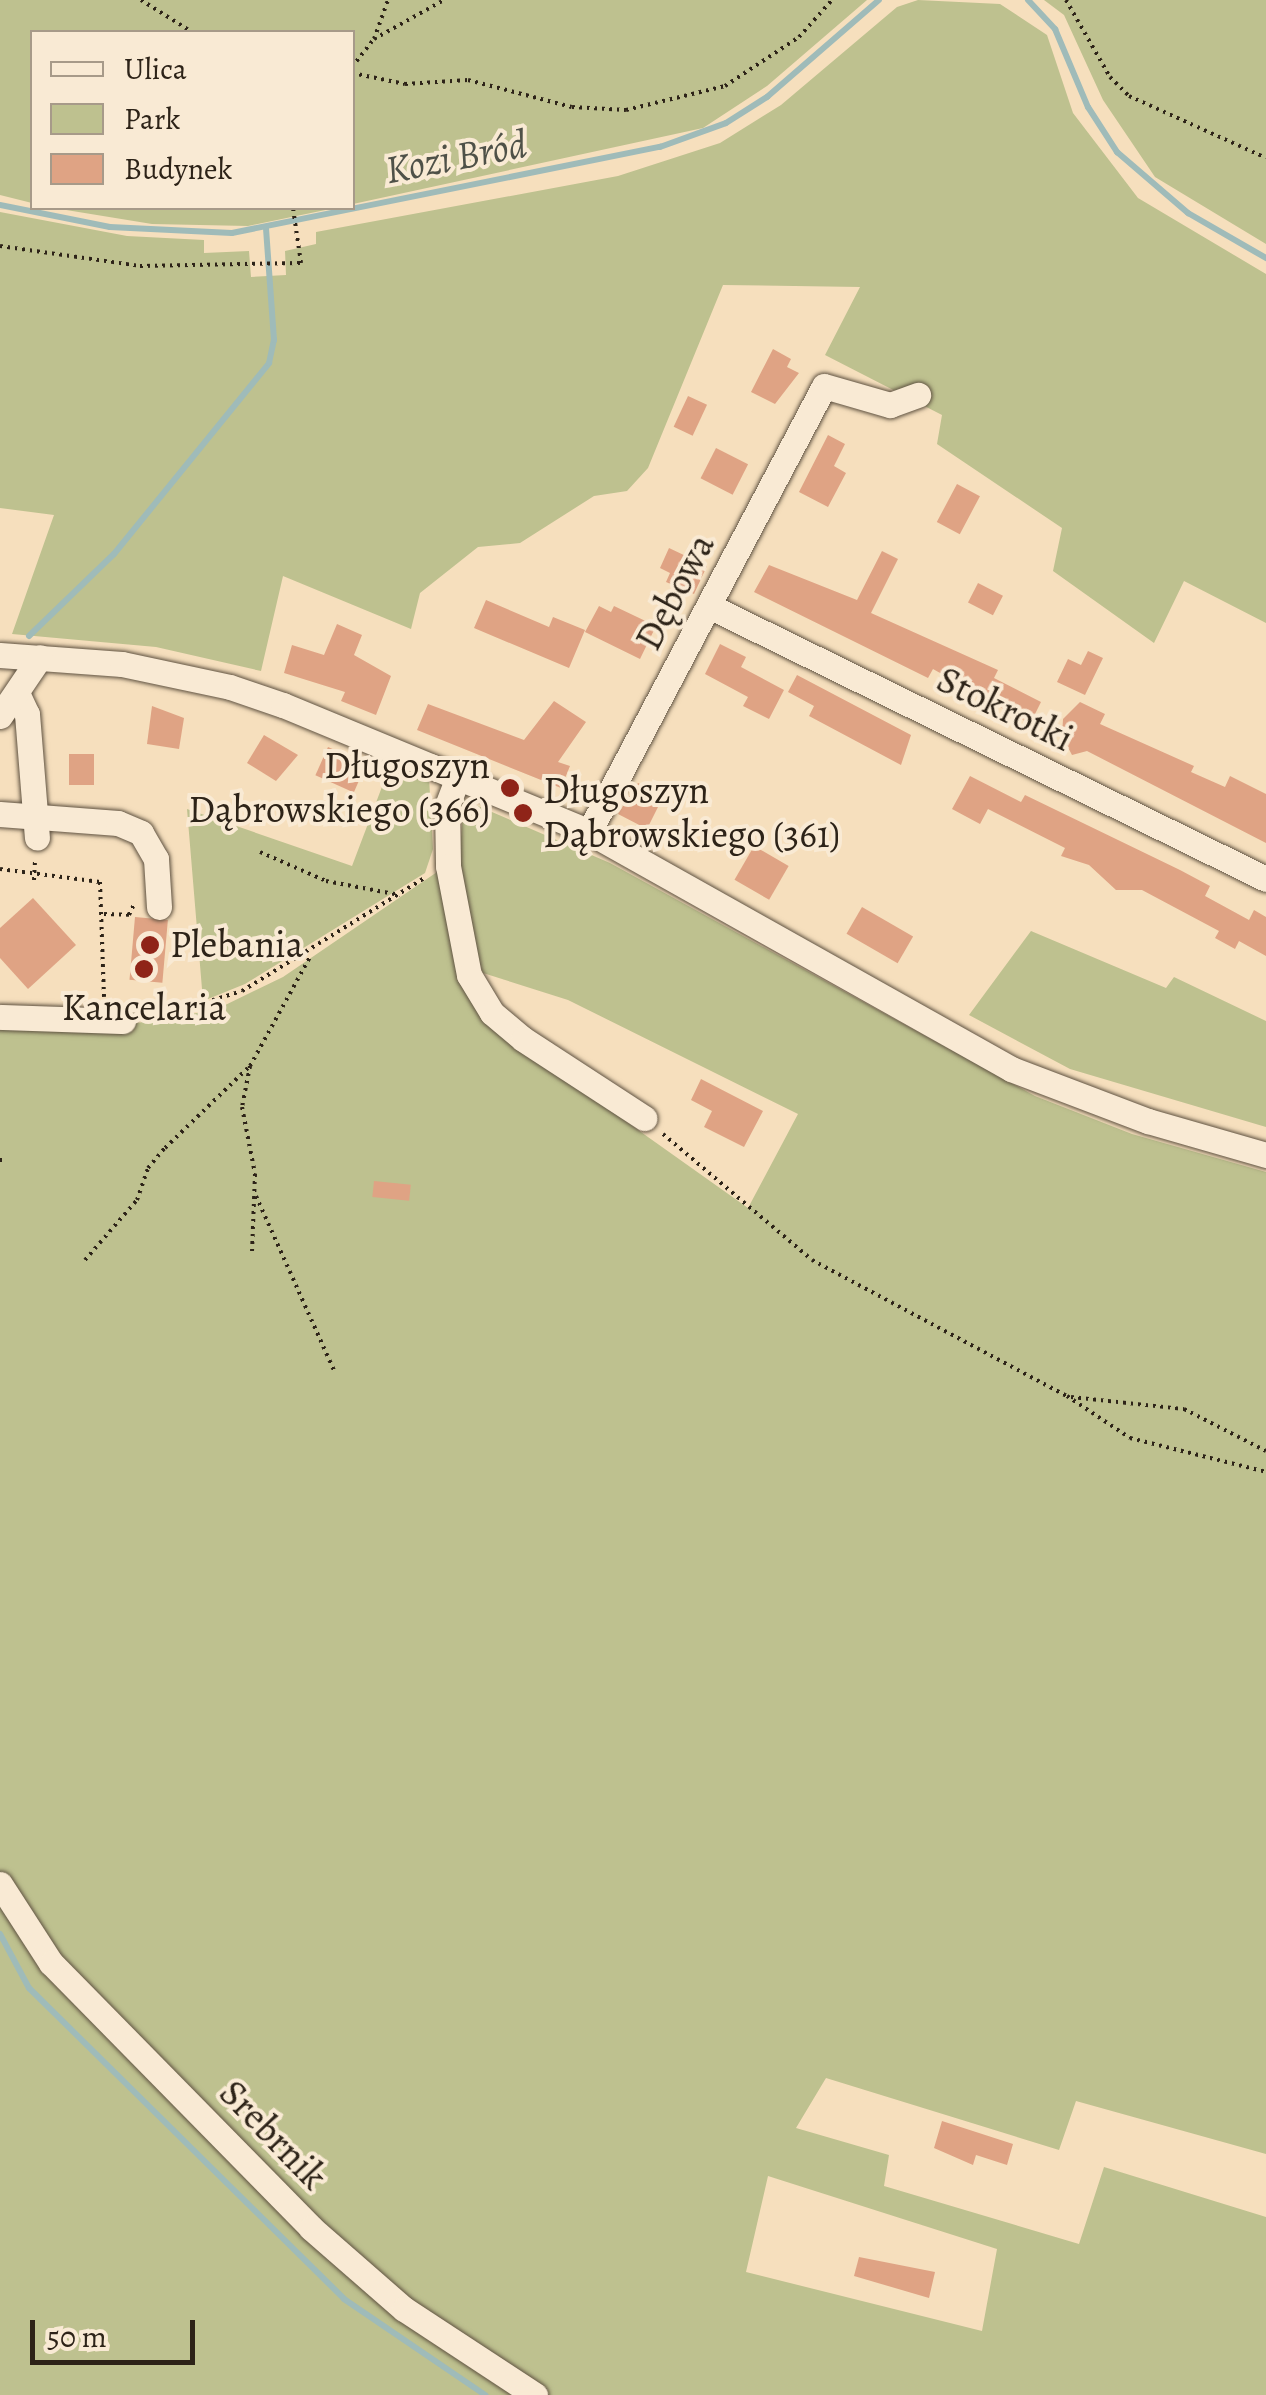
<!DOCTYPE html>
<html>
<head>
<meta charset="utf-8">
<style>
	body { margin:0 }
	#map { position:relative; width:1266px; height:2395px; overflow:hidden; background:#f6dfbd; font-family:Alegreya,serif }
	div>[style] { position:absolute }
	[style*='--x'] { left:calc(var(--x)*1px); top:calc(var(--y)*1px); width:calc(var(--w)*1px); rotate:calc(var(--a)*1deg) }
	.green>* { inset:0; background:#bec18f }
	.stream>* { height:6px; margin:-3px; padding:0 3px; transform-origin:3px; border-radius:3px; background:#9fbbb9 }
	.building>* { inset:0; background:#dfa384; transform-origin:0 0 }
	.path>* { height:4px; margin-top:-2px; transform-origin:0; background:repeating-linear-gradient(90deg,#2d2318 0 2.5px,transparent 0 7.5px) }
	.roads { filter:drop-shadow(0 0 2px #5f5241) drop-shadow(0 0 2px #5f5241) }
	.minor>* { height:25px; margin:-12.5px; padding:0 12.5px; transform-origin:12.5px; border-radius:12.5px; background:#f9ead4 }
	.dots>* { width:28px; height:28px; translate:-50% -50%; box-sizing:border-box; border:5px solid #f9ead4; border-radius:50% }
	span { translate:-50% -50%; white-space:nowrap; text-align:center; line-height:1.15; -webkit-text-stroke:8px #f9ead4; paint-order:stroke }
	.street-label { font-size:38px; color:#2d2318 }
	.poi-label { font-size:38px; color:#2d2318 }
	.right { translate:-100% -50%; text-align:right }
	.left { translate:0 -50%; text-align:left }
	.water-label { font-size:40px; color:#4f5148; font-style:italic }
	.legend { position:absolute; left:30px; top:30px; width:325px; height:180px; box-sizing:border-box; background:#f9ead4; border:2px solid #a79a89; margin:0; padding:12px 18px; list-style:none; font-size:30px; color:#2d2318 }
	.legend li { display:flex; align-items:center; gap:20px; height:50px }
	.legend b { width:50px; border:2px solid #a79a89 }
	.scale { position:absolute; left:30px; top:2320px; width:165px; height:45px; box-sizing:border-box; border:5px solid #2d2318; border-top:0; padding-left:12px; font-size:30px; line-height:35px; white-space:nowrap; color:#2d2318; -webkit-text-stroke:8px #f9ead4; paint-order:stroke }
</style>
</head>
<body>
<div id="map">
	<div class="green">
		<i style="clip-path:polygon(0 0,867px 0,767px 86px,703px 128px,353px 204px,352px 32px,32px 32px,32px 203px,0 195px)"></i>
		<i style="clip-path:polygon(918px 0,1000px 4px,1047px 35px,1073px 113px,1138px 198px,1266px 274px,1266px 623px,1184px 581px,1154px 643px,1053px 571px,1062px 528px,937px 444px,942px 415px,825px 355px,860px 287px,723px 285px,648px 468px,627px 491px,594px 496px,520px 543px,478px 547px,420px 593px,411px 629px,283px 576px,261px 671px,156px 647px,12px 634px,54px 515px,0 508px,0 212px,127px 236px,204px 240px,204px 253px,249px 251px,251px 277px,286px 275px,285px 251px,316px 244px,316px 232px,618px 176px,720px 143px,781px 105px,897px 7px)"></i>
		<i style="clip-path:polygon(1044px 0,1266px 0,1266px 244px,1155px 177px,1103px 100px,1064px 15px)"></i>
		<i style="clip-path:polygon(54px 208px,335px 208px,248px 226px,152px 224px)"></i>
		<i style="clip-path:polygon(391px 763px,429px 777px,433px 849px,425px 873px,245px 984px,203px 1001px,187px 809px,352px 866px)"></i>
		<i style="clip-path:polygon(evenodd,464px 800px,610px 863px,1035px 1096px,1132px 1134px,1266px 1172px,1266px 2154px,1076px 2101px,1059px 2150px,826px 2078px,796px 2128px,889px 2155px,884px 2186px,1079px 2244px,1104px 2167px,1266px 2217px,1266px 2395px,0 2395px,0 1023px,95px 1030px,215px 1010px,283px 977px,440px 870px,451px 935px,531px 1054px,748px 1208px,798px 1114px,568px 1000px,483px 973px,469px 937px,458px 876px,464px 800px,768px 2176px,997px 2249px,982px 2331px,746px 2272px,768px 2176px)"></i>
		<i style="clip-path:polygon(1031px 931px,1166px 988px,1174px 977px,1266px 1021px,1266px 1127px,1070px 1069px,969px 1015px)"></i>
	</div>
	<div class="stream">
		<i style="--x:1028;--y:0;--w:40;--a:47"></i>
		<i style="--x:1055;--y:29;--w:85;--a:67.1"></i>
		<i style="--x:1088;--y:107;--w:54;--a:57.2"></i>
		<i style="--x:1117;--y:152;--w:94;--a:40.7"></i>
		<i style="--x:1188;--y:213;--w:90;--a:30"></i>
		<i style="--x:0;--y:205;--w:112;--a:11.3"></i>
		<i style="--x:110;--y:227;--w:122;--a:2.8"></i>
		<i style="--x:232;--y:233;--w:437;--a:-11.4"></i>
		<i style="--x:660;--y:147;--w:70;--a:-20"></i>
		<i style="--x:726;--y:123;--w:49;--a:-32.4"></i>
		<i style="--x:767;--y:97;--w:148;--a:-40.9"></i>
		<i style="--x:29;--y:636;--w:118;--a:-44"></i>
		<i style="--x:114;--y:554;--w:246;--a:-50.9"></i>
		<i style="--x:269;--y:363;--w:24;--a:-78"></i>
		<i style="--x:274;--y:340;--w:111;--a:-94.1"></i>
		<i style="--x:0;--y:1934;--w:61;--a:61.8"></i>
		<i style="--x:29;--y:1988;--w:443;--a:44.6"></i>
		<i style="--x:344;--y:2299;--w:171;--a:34.2"></i>
	</div>
	<div class="building">
		<i style="clip-path:polygon(773px 349px,791px 359px,787px 367px,799px 373px,775px 404px,751px 392px)"></i>
		<i style="left:688px;top:396px;width:21px;height:34px;rotate:25deg"></i>
		<i style="clip-path:polygon(828px 435px,845px 444px,834px 466px,846px 473px,828px 507px,799px 492px)"></i>
		<i style="left:716px;top:448px;width:36px;height:34px;rotate:27deg"></i>
		<i style="left:957px;top:484px;width:26px;height:43px;rotate:28deg"></i>
		<i style="clip-path:polygon(669px 548px,707px 566px,694px 594px,666px 582px,670px 573px,660px 568px)"></i>
		<i style="clip-path:polygon(882px 551px,898px 559px,871px 613px,998px 670px,994px 678px,1041px 702px,1030px 724px,933px 669px,928px 678px,754px 592px,769px 565px,857px 600px)"></i>
		<i style="left:978px;top:583px;width:28px;height:22px;rotate:27deg"></i>
		<i style="clip-path:polygon(486px 600px,549px 627px,553px 617px,585px 630px,569px 668px,474px 628px)"></i>
		<i style="clip-path:polygon(599px 606px,611px 612px,614px 606px,656px 626px,640px 659px,585px 632px)"></i>
		<i style="clip-path:polygon(337px 624px,362px 635px,354px 655px,391px 676px,376px 715px,341px 701px,345px 692px,284px 673px,292px 645px,324px 655px)"></i>
		<i style="clip-path:polygon(720px 644px,746px 657px,741px 667px,784px 690px,769px 719px,743px 706px,748px 697px,705px 674px)"></i>
		<i style="clip-path:polygon(1088px 651px,1103px 658px,1085px 695px,1057px 682px,1068px 659px,1081px 665px)"></i>
		<i style="clip-path:polygon(797px 675px,911px 735px,901px 765px,809px 716px,814px 706px,788px 692px)"></i>
		<i style="clip-path:polygon(554px 701px,586px 722px,558px 762px,570px 766px,561px 788px,417px 730px,428px 704px,524px 740px)"></i>
		<i style="clip-path:polygon(1080px 702px,1105px 714px,1100px 724px,1194px 766px,1191px 772px,1225px 787px,1230px 776px,1266px 794px,1266px 843px,1087px 751px,1072px 755px,1062px 736px,1063px 719px)"></i>
		<i style="clip-path:polygon(152px 706px,184px 718px,179px 749px,147px 744px)"></i>
		<i style="clip-path:polygon(264px 735px,298px 755px,276px 781px,247px 763px)"></i>
		<i style="left:328px;top:747px;width:42px;height:31px;rotate:24deg"></i>
		<i style="left:69px;top:754px;width:25px;height:31px"></i>
		<i style="clip-path:polygon(970px 776px,1021px 802px,1025px 795px,1180px 870px,1210px 886px,1205px 896px,1249px 920px,1254px 910px,1266px 917px,1266px 956px,1239px 941px,1235px 949px,1215px 938px,1219px 931px,1142px 890px,1116px 890px,1089px 865px,1061px 856px,1065px 848px,988px 809px,980px 824px,952px 809px)"></i>
		<i style="clip-path:polygon(638px 783px,654px 791px,650px 798px,660px 803px,647px 829px,618px 814px)"></i>
		<i style="left:754px;top:846px;width:40px;height:39px;rotate:30deg"></i>
		<i style="clip-path:polygon(33px 898px,76px 945px,28px 989px,0 958px,0 928px)"></i>
		<i style="left:862px;top:907px;width:59px;height:31px;rotate:30deg"></i>
		<i style="left:135px;top:917px;width:33px;height:63px;rotate:5deg"></i>
		<i style="clip-path:polygon(701px 1079px,763px 1111px,744px 1147px,704px 1127px,712px 1111px,691px 1100px)"></i>
		<i style="left:374px;top:1181px;width:37px;height:16px;rotate:6deg"></i>
		<i style="clip-path:polygon(942px 2121px,1013px 2144px,1007px 2165px,976px 2155px,973px 2165px,934px 2148px)"></i>
		<i style="clip-path:polygon(859px 2257px,935px 2272px,929px 2298px,854px 2276px)"></i>
	</div>
	<div class="path">
		<i style="--x:141;--y:0;--w:60;--a:32.1"></i>
		<i style="--x:1066;--y:0;--w:89;--a:60.3"></i>
		<i style="--x:1110;--y:77;--w:27;--a:45"></i>
		<i style="--x:1129;--y:96;--w:150;--a:24.3"></i>
		<i style="--x:374;--y:39;--w:41;--a:-70.3"></i>
		<i style="--x:352;--y:67;--w:36;--a:-52"></i>
		<i style="--x:374;--y:39;--w:80;--a:-29.1"></i>
		<i style="--x:352;--y:73;--w:54;--a:11.7"></i>
		<i style="--x:405;--y:84;--w:63;--a:-3.6"></i>
		<i style="--x:468;--y:80;--w:107;--a:14.6"></i>
		<i style="--x:572;--y:107;--w:54;--a:3.2"></i>
		<i style="--x:626;--y:110;--w:102;--a:-13.6"></i>
		<i style="--x:725;--y:86;--w:89;--a:-33.5"></i>
		<i style="--x:799;--y:37;--w:50;--a:-48.3"></i>
		<i style="--x:0;--y:246;--w:141;--a:8.1"></i>
		<i style="--x:140;--y:266;--w:161;--a:-1.1"></i>
		<i style="--x:301;--y:263;--w:56;--a:-98.3"></i>
		<i style="--x:260;--y:852;--w:72;--a:23.7"></i>
		<i style="--x:326;--y:881;--w:75;--a:10.7"></i>
		<i style="--x:0;--y:869;--w:101;--a:7.4"></i>
		<i style="--x:100;--y:882;--w:115;--a:88"></i>
		<i style="--x:34;--y:880;--w:18;--a:-87"></i>
		<i style="--x:104;--y:914;--w:25;--a:2"></i>
		<i style="--x:129;--y:915;--w:14;--a:-65"></i>
		<i style="--x:148;--y:1020;--w:98;--a:-17.1"></i>
		<i style="--x:242;--y:991;--w:216;--a:-31.8"></i>
		<i style="--x:250;--y:1066;--w:42;--a:101"></i>
		<i style="--x:242;--y:1107;--w:68;--a:79"></i>
		<i style="--x:255;--y:1174;--w:79;--a:92.2"></i>
		<i style="--x:663;--y:1134;--w:195;--a:40.2"></i>
		<i style="--x:812;--y:1260;--w:289;--a:28.1"></i>
		<i style="--x:1067;--y:1396;--w:76;--a:33.7"></i>
		<i style="--x:1130;--y:1438;--w:140;--a:14"></i>
		<i style="--x:0;--y:1160;--w:2;--a:0"></i>
		<i style="--x:256;--y:1196;--w:194;--a:65.9"></i>
		<i style="--x:85;--y:1260;--w:79;--a:-49.1"></i>
		<i style="--x:137;--y:1200;--w:34;--a:-71"></i>
		<i style="--x:148;--y:1168;--w:26;--a:-50"></i>
		<i style="--x:165;--y:1148;--w:118;--a:-44"></i>
		<i style="--x:250;--y:1066;--w:127;--a:-61.2"></i>
		<i style="--x:1071;--y:1397;--w:114;--a:6.1"></i>
		<i style="--x:1184;--y:1409;--w:92;--a:27.1"></i>
	</div>
	<div class="roads">
		<div class="minor">
			<i style="--x:711;--y:607;--w:618;--a:26.11"></i>
			<i style="--x:0;--y:655;--w:122;--a:4.2"></i>
			<i style="--x:122;--y:664;--w:110;--a:12"></i>
			<i style="--x:230;--y:687;--w:56;--a:18.8"></i>
			<i style="--x:283;--y:705;--w:331;--a:22.5"></i>
			<i style="--x:589;--y:832;--w:484;--a:29.3"></i>
			<i style="--x:1011;--y:1069;--w:147;--a:20.8"></i>
			<i style="--x:1148;--y:1121;--w:123;--a:16.1"></i>
			<i style="--x:18;--y:695;--w:21;--a:65"></i>
			<i style="--x:27;--y:714;--w:124;--a:85.4"></i>
			<i style="--x:0;--y:716;--w:71;--a:-55.9"></i>
			<i style="--x:458;--y:777;--w:31;--a:111"></i>
			<i style="--x:447;--y:806;--w:60;--a:89"></i>
			<i style="--x:448;--y:866;--w:111;--a:79.1"></i>
			<i style="--x:469;--y:975;--w:44;--a:58.8"></i>
			<i style="--x:492;--y:1013;--w:40;--a:40"></i>
			<i style="--x:523;--y:1039;--w:145;--a:33.1"></i>
			<i style="--x:0;--y:814;--w:118;--a:4.4"></i>
			<i style="--x:118;--y:823;--w:25;--a:23"></i>
			<i style="--x:141;--y:833;--w:30;--a:60"></i>
			<i style="--x:156;--y:859;--w:48;--a:86.4"></i>
			<i style="--x:589;--y:832;--w:504;--a:-62.21"></i>
			<i style="--x:824;--y:386;--w:69;--a:16.1"></i>
			<i style="--x:890;--y:405;--w:30;--a:-20"></i>
			<i style="--x:0;--y:1017;--w:123;--a:1.9"></i>
			<i style="--x:0;--y:1884;--w:94;--a:57.2"></i>
			<i style="--x:51;--y:1963;--w:371;--a:45.5"></i>
			<i style="--x:311;--y:2228;--w:123;--a:41.1"></i>
			<i style="--x:404;--y:2309;--w:157;--a:33.3"></i>
		</div>
	</div>
	<div class="dots">
		<i style="left:510px;top:788px;background:#8f2418"></i>
		<i style="left:523px;top:813px;background:#8f2418"></i>
		<i style="left:150px;top:945px;background:#8f2418"></i>
		<i style="left:144px;top:969px;background:#8f2418"></i>
	</div>
	<div class="street-label">
		<span style="left:675px;top:592px;rotate:-62deg">Dębowa</span>
		<span style="left:1005px;top:709px;rotate:26deg">Stokrotki</span>
		<span style="left:273px;top:2135px;rotate:46deg">Srebrnik</span>
	</div>
	<div class="poi-label">
		<span class="right" style="left:490px;top:788px">Długoszyn<br>Dąbrowskiego (366)</span>
		<span class="left" style="left:543px;top:813px">Długoszyn<br>Dąbrowskiego (361)</span>
		<span class="left" style="left:170px;top:945px">Plebania</span>
		<span style="left:144px;top:1008px">Kancelaria</span>
	</div>
	<div class="water-label">
		<span style="left:456px;top:157px;rotate:-11deg">Kozi Bród</span>
	</div>
	<ul class="legend">
	<li><b style="height:12px;background:#f9ead4"></b>Ulica</li>
	<li><b style="height:28px;background:#bec18f"></b>Park</li>
	<li><b style="height:28px;background:#dfa384"></b>Budynek</li>
	</ul>
	<div class="scale">50 m</div>
</div>
</body>
</html>
